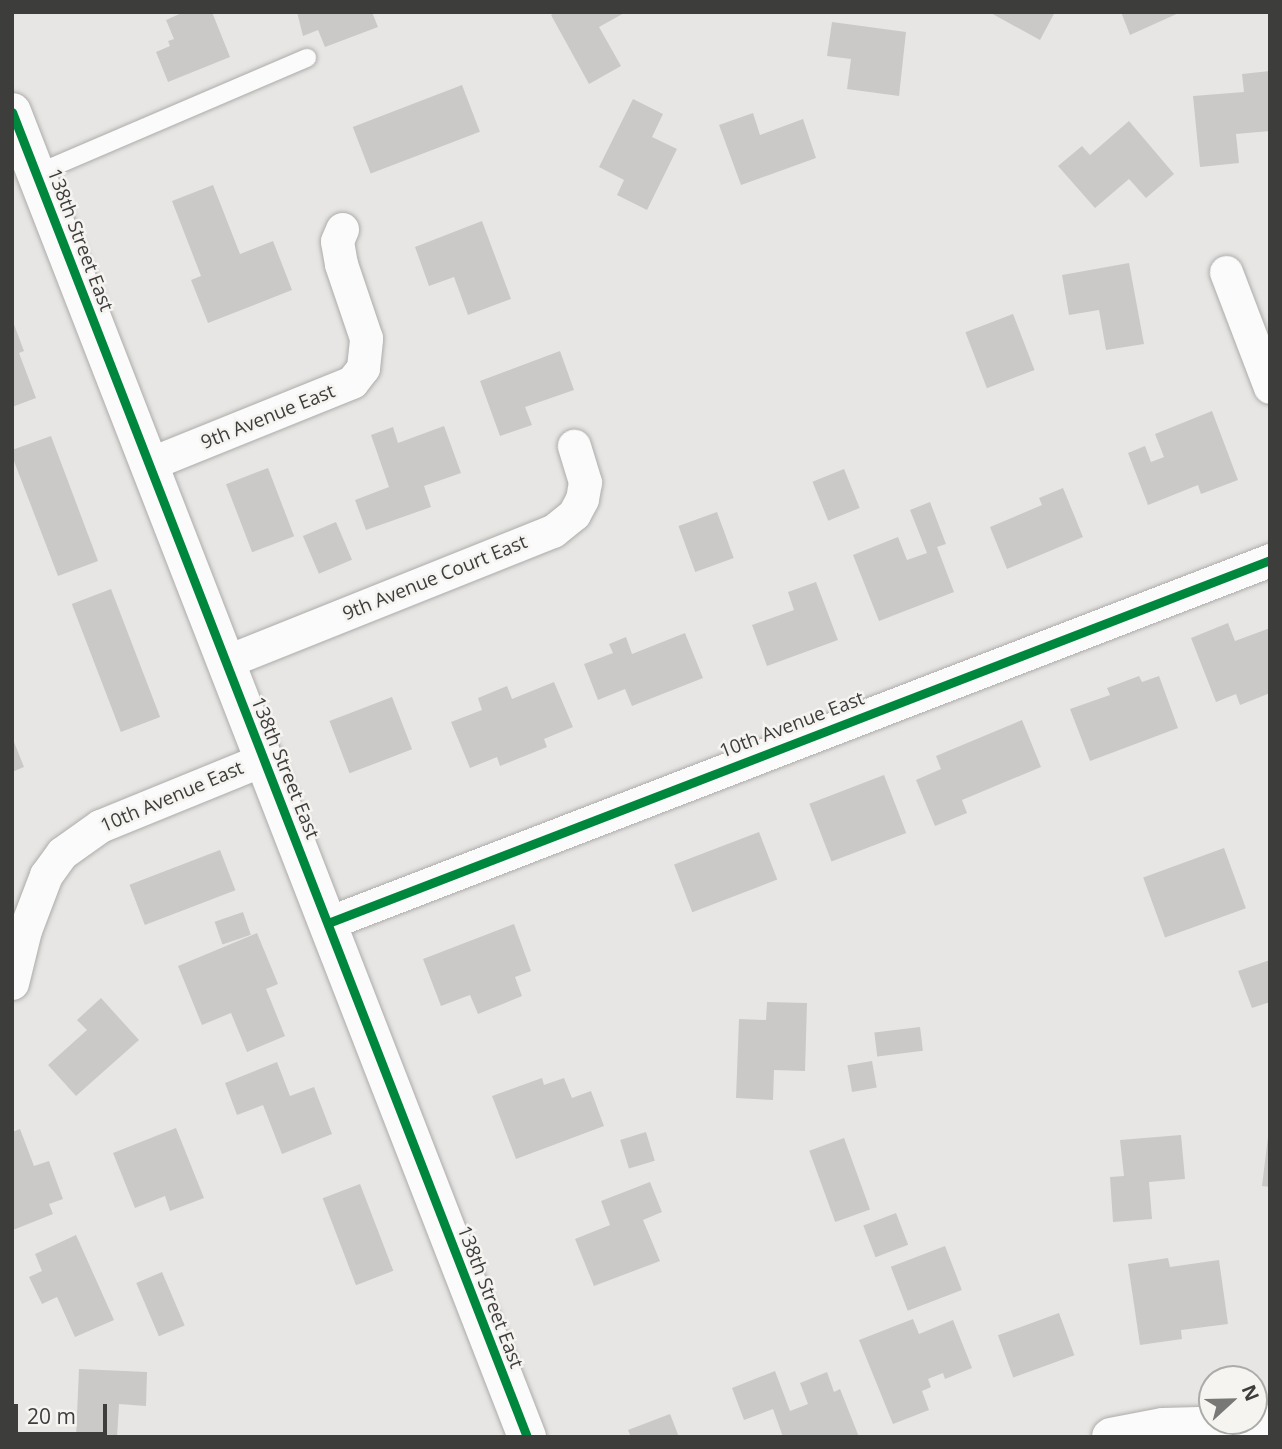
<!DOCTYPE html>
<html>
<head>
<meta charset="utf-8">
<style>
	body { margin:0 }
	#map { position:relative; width:1282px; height:1449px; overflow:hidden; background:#e7e6e4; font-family:"Open Sans",sans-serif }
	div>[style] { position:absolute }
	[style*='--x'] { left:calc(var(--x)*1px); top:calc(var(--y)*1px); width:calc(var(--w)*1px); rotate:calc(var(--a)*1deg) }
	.building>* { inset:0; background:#cac9c7; transform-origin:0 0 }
	.roads { filter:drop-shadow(0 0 2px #adacaa) drop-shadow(0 0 2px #adacaa) }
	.service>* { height:18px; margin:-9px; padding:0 9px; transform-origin:9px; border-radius:9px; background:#fbfbfb }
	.minor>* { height:33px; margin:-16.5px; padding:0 16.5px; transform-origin:16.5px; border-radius:16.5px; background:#fbfbfb }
	.tertiary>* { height:38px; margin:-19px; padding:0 19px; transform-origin:19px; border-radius:19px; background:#fbfbfb }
	.cycleway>* { height:9px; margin:-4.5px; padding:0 4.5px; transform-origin:4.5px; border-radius:4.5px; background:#00873e }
	span { translate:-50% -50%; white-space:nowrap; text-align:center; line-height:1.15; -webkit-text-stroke:5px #f5f4f1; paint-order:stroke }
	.street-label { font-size:19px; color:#3d3d3c }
	.frame { position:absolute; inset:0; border:14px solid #3d3d3c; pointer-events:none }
	.north { position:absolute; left:1198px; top:1365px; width:70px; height:70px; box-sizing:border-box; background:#f5f4f1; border:2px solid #ababa9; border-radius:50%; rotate:68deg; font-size:19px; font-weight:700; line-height:28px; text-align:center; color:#3d3d3c }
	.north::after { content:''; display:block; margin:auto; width:24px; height:32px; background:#787877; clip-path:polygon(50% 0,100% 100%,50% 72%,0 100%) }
	.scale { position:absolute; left:14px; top:1404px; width:93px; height:32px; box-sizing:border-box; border:4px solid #3d3d3c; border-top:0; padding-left:9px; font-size:21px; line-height:24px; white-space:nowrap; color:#3d3d3c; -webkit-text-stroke:5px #f5f4f1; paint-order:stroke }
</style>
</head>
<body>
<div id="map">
	<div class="building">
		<i style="clip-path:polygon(184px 12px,212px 12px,230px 57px,168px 82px,156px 52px,170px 46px,168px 41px,174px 39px,166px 20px)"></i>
		<i style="clip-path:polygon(297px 12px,372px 12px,378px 27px,325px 47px,318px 30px,303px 36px)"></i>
		<i style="clip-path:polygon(556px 12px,626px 12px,599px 27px,621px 66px,589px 84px,551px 15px)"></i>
		<i style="clip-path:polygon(989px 12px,1055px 12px,1040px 40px)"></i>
		<i style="clip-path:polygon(1121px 12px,1181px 12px,1130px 35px)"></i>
		<i style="clip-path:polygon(832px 22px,906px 32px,899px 96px,847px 89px,851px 59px,827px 56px)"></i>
		<i style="clip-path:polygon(1270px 71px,1270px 131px,1236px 134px,1239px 163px,1200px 167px,1193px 96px,1244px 92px,1242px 74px)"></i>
		<i style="left:462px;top:85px;width:50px;height:117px;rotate:69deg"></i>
		<i style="clip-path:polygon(633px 99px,663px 114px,652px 137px,677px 149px,647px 210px,617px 195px,624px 180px,599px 167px)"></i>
		<i style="clip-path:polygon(753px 113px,760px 135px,803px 119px,816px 158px,741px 185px,719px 125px)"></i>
		<i style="clip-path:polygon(1129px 121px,1174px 174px,1146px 198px,1129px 179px,1095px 208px,1058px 166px,1082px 146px,1090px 155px)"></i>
		<i style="clip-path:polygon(213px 185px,240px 254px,273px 241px,292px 290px,208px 323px,191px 280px,201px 276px,172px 201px)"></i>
		<i style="clip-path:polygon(482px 221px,511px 299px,468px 315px,454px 277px,429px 286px,415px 247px)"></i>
		<i style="clip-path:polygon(1129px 263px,1144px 344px,1106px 350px,1099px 310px,1069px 315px,1062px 275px)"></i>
		<i style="left:1013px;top:314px;width:60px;height:51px;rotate:69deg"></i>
		<i style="clip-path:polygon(12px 319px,24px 351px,19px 353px,36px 398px,12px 407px)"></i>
		<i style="clip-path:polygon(560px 351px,574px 390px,525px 407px,532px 425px,500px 436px,480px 381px)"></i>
		<i style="clip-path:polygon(1212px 411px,1238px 480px,1201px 494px,1198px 485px,1148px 505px,1128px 453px,1145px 446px,1151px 462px,1164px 457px,1155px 434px)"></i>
		<i style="clip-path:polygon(444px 426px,461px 473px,424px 486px,431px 507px,366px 530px,355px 500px,389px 487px,371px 435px,393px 427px,398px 443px)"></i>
		<i style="clip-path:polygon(51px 436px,98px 561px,58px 576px,12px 456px,12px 450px)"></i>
		<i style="left:268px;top:468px;width:73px;height:45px;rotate:69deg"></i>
		<i style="left:844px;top:469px;width:42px;height:34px;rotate:68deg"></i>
		<i style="clip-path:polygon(1063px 488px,1083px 537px,1007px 569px,990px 527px,1042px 505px,1039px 498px)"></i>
		<i style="clip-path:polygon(930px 502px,946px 544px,937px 547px,954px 592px,879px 621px,853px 555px,898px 537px,907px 560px,927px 553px,910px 510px)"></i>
		<i style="left:717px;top:512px;width:49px;height:41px;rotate:70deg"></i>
		<i style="left:336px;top:522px;width:41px;height:36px;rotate:67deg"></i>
		<i style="clip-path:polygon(816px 582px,838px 640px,767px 666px,752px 625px,794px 610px,788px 592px)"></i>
		<i style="left:111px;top:589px;width:137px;height:42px;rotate:69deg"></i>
		<i style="clip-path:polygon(1228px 623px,1235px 641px,1270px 628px,1270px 693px,1240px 705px,1236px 694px,1216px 702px,1191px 638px)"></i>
		<i style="clip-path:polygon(685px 633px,703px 678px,632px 706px,625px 689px,598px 700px,584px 664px,613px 653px,609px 644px,626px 637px,632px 654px)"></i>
		<i style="clip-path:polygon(1139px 676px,1142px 682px,1159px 676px,1178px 728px,1090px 761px,1070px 709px,1110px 695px,1107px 688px)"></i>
		<i style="clip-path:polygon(554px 682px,573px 727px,544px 739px,547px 747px,500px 766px,497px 757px,470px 768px,451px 722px,482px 710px,478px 698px,507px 686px,512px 699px)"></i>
		<i style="left:392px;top:697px;width:56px;height:67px;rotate:69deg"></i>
		<i style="clip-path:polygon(1022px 720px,1041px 767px,962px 800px,967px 813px,935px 826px,916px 780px,941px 769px,936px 756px)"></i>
		<i style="clip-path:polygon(12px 737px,24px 767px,12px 772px)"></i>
		<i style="left:884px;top:775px;width:62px;height:80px;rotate:69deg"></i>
		<i style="left:759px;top:832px;width:51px;height:91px;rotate:69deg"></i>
		<i style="left:1224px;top:848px;width:64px;height:86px;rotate:70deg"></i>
		<i style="left:220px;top:850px;width:43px;height:97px;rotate:69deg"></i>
		<i style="left:243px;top:912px;width:24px;height:30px;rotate:71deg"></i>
		<i style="clip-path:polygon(514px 924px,531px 971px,515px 977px,522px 996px,478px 1014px,470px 995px,441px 1006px,423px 959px)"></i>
		<i style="clip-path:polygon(257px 933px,278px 984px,266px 989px,285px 1036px,247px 1052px,231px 1013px,202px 1025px,178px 966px)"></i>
		<i style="clip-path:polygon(1270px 960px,1270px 1002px,1252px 1008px,1238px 971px)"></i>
		<i style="clip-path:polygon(101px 998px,139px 1040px,76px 1096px,48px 1065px,87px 1030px,77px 1020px)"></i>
		<i style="clip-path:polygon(767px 1002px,807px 1003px,805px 1071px,774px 1070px,773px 1100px,736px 1098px,739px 1019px,766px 1020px)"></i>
		<i style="left:920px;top:1027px;width:24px;height:46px;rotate:83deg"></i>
		<i style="left:872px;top:1061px;width:27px;height:25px;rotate:80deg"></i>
		<i style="clip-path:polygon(277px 1062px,290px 1096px,314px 1087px,332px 1134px,282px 1154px,263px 1105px,237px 1115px,225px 1083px)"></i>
		<i style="clip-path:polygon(542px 1078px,544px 1085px,564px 1078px,572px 1098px,591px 1091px,604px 1126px,516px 1159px,492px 1096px)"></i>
		<i style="clip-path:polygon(176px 1128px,204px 1198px,170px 1211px,165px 1196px,135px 1208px,113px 1153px)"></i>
		<i style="clip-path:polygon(20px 1129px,34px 1166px,49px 1161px,63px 1199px,49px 1204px,53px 1214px,13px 1230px,12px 1132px)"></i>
		<i style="left:646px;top:1132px;width:30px;height:27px;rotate:73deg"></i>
		<i style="clip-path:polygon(1181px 1135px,1185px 1179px,1149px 1182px,1152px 1219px,1113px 1222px,1110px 1177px,1124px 1176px,1120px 1140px)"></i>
		<i style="clip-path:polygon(1268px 1137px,1270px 1137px,1270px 1187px,1262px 1186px)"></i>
		<i style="left:844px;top:1138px;width:76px;height:37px;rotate:70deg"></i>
		<i style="clip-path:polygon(650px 1182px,662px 1212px,643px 1220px,660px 1261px,594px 1286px,575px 1239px,610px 1225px,601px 1201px)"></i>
		<i style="left:360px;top:1184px;width:93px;height:40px;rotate:69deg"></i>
		<i style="left:896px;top:1213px;width:34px;height:35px;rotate:69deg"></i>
		<i style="clip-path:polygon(76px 1235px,114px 1320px,75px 1337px,57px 1297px,42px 1304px,29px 1277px,42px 1271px,35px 1254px)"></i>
		<i style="left:945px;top:1246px;width:47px;height:58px;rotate:69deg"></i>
		<i style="clip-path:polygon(1168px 1258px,1170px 1267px,1219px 1260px,1228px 1324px,1181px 1330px,1182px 1339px,1140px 1345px,1128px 1264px)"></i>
		<i style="left:162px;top:1272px;width:58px;height:28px;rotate:67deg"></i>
		<i style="left:1059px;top:1313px;width:45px;height:65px;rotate:70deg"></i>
		<i style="clip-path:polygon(913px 1319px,919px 1334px,953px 1320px,972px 1368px,945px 1379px,943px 1373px,928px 1379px,931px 1387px,922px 1391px,929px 1410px,893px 1424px,859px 1340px)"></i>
		<i style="clip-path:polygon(79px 1369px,147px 1372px,146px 1406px,119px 1404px,117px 1437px,76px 1437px)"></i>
		<i style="clip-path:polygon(775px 1371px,790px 1411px,808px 1404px,800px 1383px,827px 1372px,834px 1392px,840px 1389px,859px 1437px,783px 1437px,773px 1409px,744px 1420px,732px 1388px)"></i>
		<i style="clip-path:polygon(670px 1414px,679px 1437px,631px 1437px,628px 1430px)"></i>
	</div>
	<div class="roads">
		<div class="service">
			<i style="--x:36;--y:174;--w:295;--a:-23.2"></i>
		</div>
		<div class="minor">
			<i style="--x:1226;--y:272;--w:123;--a:69.1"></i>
			<i style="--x:149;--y:464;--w:219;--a:-22"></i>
			<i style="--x:352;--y:382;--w:18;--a:-52"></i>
			<i style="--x:363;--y:368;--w:30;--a:-84"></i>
			<i style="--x:366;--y:338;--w:78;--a:-108.7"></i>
			<i style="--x:341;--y:264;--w:23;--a:-100"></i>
			<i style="--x:337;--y:241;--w:13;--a:-67"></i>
			<i style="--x:225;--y:662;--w:353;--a:-21.8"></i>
			<i style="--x:553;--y:531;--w:27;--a:-39"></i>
			<i style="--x:574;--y:514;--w:17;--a:-62"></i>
			<i style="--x:582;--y:499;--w:17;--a:-80"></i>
			<i style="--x:585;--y:482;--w:38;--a:-107"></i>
			<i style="--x:328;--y:923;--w:1010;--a:-21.07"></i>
			<i style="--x:12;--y:983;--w:55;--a:-76.2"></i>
			<i style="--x:25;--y:930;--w:59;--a:-69.1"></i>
			<i style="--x:46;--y:875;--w:27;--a:-54"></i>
			<i style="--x:62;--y:853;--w:47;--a:-35.4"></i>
			<i style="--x:100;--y:826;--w:175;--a:-22.2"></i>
		</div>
		<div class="tertiary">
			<i style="--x:12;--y:112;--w:1422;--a:68.76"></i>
			<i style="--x:1111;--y:1437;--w:53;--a:-10.9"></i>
			<i style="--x:1163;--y:1427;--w:107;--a:-1.6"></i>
		</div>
	</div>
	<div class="cycleway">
		<i style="--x:12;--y:112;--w:1422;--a:68.76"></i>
		<i style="--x:328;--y:923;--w:1010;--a:-21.07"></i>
	</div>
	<div class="street-label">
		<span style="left:80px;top:240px;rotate:69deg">138th Street East</span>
		<span style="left:268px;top:417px;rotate:-22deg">9th Avenue East</span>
		<span style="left:435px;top:578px;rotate:-22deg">9th Avenue Court East</span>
		<span style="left:792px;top:725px;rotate:-21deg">10th Avenue East</span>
		<span style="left:285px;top:768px;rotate:68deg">138th Street East</span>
		<span style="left:172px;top:797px;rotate:-23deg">10th Avenue East</span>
		<span style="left:490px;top:1297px;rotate:69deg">138th Street East</span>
	</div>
	<div class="frame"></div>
	<div class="north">N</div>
	<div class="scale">20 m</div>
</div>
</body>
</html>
